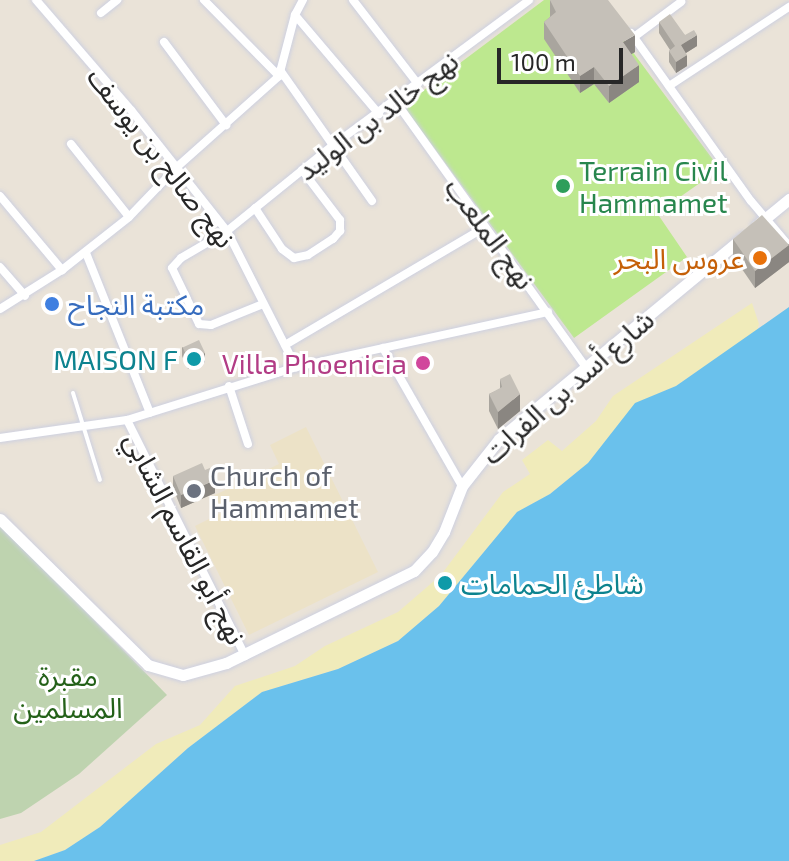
<!DOCTYPE html>
<html>
<head>
<meta charset="utf-8">
<style>
	body { margin:0 }
	#map { position:relative; width:789px; height:861px; overflow:hidden; background:#eae3d8; font-family:"Exo 2","Noto Sans Arabic",sans-serif }
	div>[style] { position:absolute }
	[style*='--x'] { left:calc(var(--x)*1px); top:calc(var(--y)*1px); width:calc(var(--w)*1px); rotate:calc(var(--a)*1deg) }
	.education>* { inset:0; background:#ece2c7 }
	.sand>* { inset:0; background:#f0ebba }
	.cemetery>* { inset:0; background:#bed3af }
	.pitch>* { inset:0; background:#bde88f }
	.water>* { inset:0; background:#6ac1ec }
	.roads { filter:drop-shadow(0 0 2px #cdd0e0) drop-shadow(0 0 2px #cdd0e0) }
	.lane>* { height:4px; margin:-2px; padding:0 2px; transform-origin:2px; border-radius:2px; background:#fff }
	.street>* { height:8px; margin:-4px; padding:0 4px; transform-origin:4px; border-radius:4px; background:#fff }
	.secondary>* { height:11px; margin:-5.5px; padding:0 5.5px; transform-origin:5.5px; border-radius:5.5px; background:#fff }
	.wall>* { inset:0; background:#a9a59e }
	.shaded-wall>* { inset:0; background:#8a8681 }
	.building>* { inset:0; background:#c5c0b8; transform-origin:0 0 }
	.dots>* { width:22px; height:22px; translate:-50% -50%; box-sizing:border-box; border:4px solid #fff; border-radius:50% }
	span { translate:-50% -50%; white-space:nowrap; text-align:center; line-height:1.15; -webkit-text-stroke:6px #fff; paint-order:stroke }
	.street-label { font-size:28px; color:#272727 }
	.leisure-label { font-size:28px; color:#27864d }
	.left { translate:0 -50%; text-align:left }
	.food-label { font-size:28px; color:#c56008 }
	.right { translate:-100% -50%; text-align:right }
	.shop-label { font-size:28px; color:#366cbe }
	.culture-label { font-size:28px; color:#0d838f }
	.hotel-label { font-size:28px; color:#b23c85 }
	.worship-label { font-size:28px; color:#5b616d }
	.park-label { font-size:28px; color:#246119 }
	.scale { position:absolute; left:497px; top:48px; width:126px; height:36px; box-sizing:border-box; border:4px solid #272727; border-top:0; padding-left:10px; font-size:24px; line-height:28px; white-space:nowrap; color:#272727; -webkit-text-stroke:6px #fff; paint-order:stroke }
</style>
</head>
<body>
<div id="map">
	<div class="education">
		<i style="clip-path:polygon(306px 427px,378px 572px,249px 635px,195px 526px,223px 512px,215px 495px,279px 464px,270px 445px)"></i>
	</div>
	<div class="sand">
		<i style="clip-path:polygon(752px 303px,759px 324px,757px 331px,676px 386px,635px 404px,588px 463px,550px 494px,517px 512px,439px 606px,398px 641px,338px 669px,262px 692px,188px 748px,100px 827px,65px 850px,34px 861px,0 861px,0 845px,41px 832px,156px 744px,200px 725px,235px 686px,295px 666px,325px 646px,398px 612px,441px 575px,503px 492px,530px 474px,522px 460px,548px 440px,562px 451px,596px 421px,613px 396px)"></i>
	</div>
	<div class="cemetery">
		<i style="clip-path:polygon(0 524px,167px 695px,79px 774px,21px 813px,0 819px)"></i>
	</div>
	<div class="pitch">
		<i style="clip-path:polygon(544px 0,594px 0,720px 169px,657px 213px,687px 257px,574px 338px,407px 111px,408px 102px)"></i>
	</div>
	<div class="water">
		<i style="clip-path:polygon(789px 307px,789px 861px,34px 861px,65px 850px,100px 827px,188px 748px,262px 692px,338px 669px,398px 641px,439px 606px,517px 512px,550px 494px,588px 463px,635px 403px,676px 386px)"></i>
	</div>
	<div class="roads">
		<div class="lane">
			<i style="--x:73;--y:393;--w:91;--a:72.8"></i>
		</div>
		<div class="street">
			<i style="--x:36;--y:0;--w:145;--a:49.2"></i>
			<i style="--x:131;--y:110;--w:154;--a:51.6"></i>
			<i style="--x:227;--y:231;--w:153;--a:63.1"></i>
			<i style="--x:204;--y:0;--w:107;--a:45.4"></i>
			<i style="--x:353;--y:0;--w:106;--a:52.3"></i>
			<i style="--x:101;--y:13;--w:21;--a:-39"></i>
			<i style="--x:295;--y:15;--w:130;--a:49.7"></i>
			<i style="--x:631;--y:33;--w:206;--a:54.5"></i>
			<i style="--x:751;--y:201;--w:59;--a:49.8"></i>
			<i style="--x:634;--y:37;--w:59;--a:-36.7"></i>
			<i style="--x:164;--y:42;--w:104;--a:53.2"></i>
			<i style="--x:280;--y:70;--w:160;--a:54.9"></i>
			<i style="--x:669;--y:86;--w:144;--a:-33.4"></i>
			<i style="--x:396;--y:102;--w:325;--a:54.4"></i>
			<i style="--x:71;--y:144;--w:93;--a:51.5"></i>
			<i style="--x:0;--y:196;--w:97;--a:50"></i>
			<i style="--x:255;--y:208;--w:49;--a:56.6"></i>
			<i style="--x:282;--y:249;--w:15;--a:37"></i>
			<i style="--x:294;--y:258;--w:14;--a:-12"></i>
			<i style="--x:308;--y:255;--w:30;--a:-33"></i>
			<i style="--x:333;--y:239;--w:11;--a:-49"></i>
			<i style="--x:340;--y:231;--w:11;--a:-90"></i>
			<i style="--x:340;--y:220;--w:63;--a:-127.2"></i>
			<i style="--x:86;--y:253;--w:172;--a:68.2"></i>
			<i style="--x:0;--y:267;--w:38;--a:49"></i>
			<i style="--x:263;--y:304;--w:56;--a:158"></i>
			<i style="--x:211;--y:325;--w:12;--a:-175"></i>
			<i style="--x:199;--y:324;--w:62;--a:-115.7"></i>
			<i style="--x:172;--y:268;--w:13;--a:-48"></i>
			<i style="--x:181;--y:258;--w:53;--a:-30.4"></i>
			<i style="--x:227;--y:231;--w:135;--a:-39"></i>
			<i style="--x:332;--y:146;--w:245;--a:-36.5"></i>
			<i style="--x:0;--y:309;--w:73;--a:-32.2"></i>
			<i style="--x:62;--y:270;--w:85;--a:-38.3"></i>
			<i style="--x:129;--y:217;--w:69;--a:-46.2"></i>
			<i style="--x:177;--y:167;--w:137;--a:-41.7"></i>
			<i style="--x:279;--y:76;--w:63;--a:-75.3"></i>
			<i style="--x:295;--y:15;--w:17;--a:-62"></i>
			<i style="--x:285;--y:345;--w:232;--a:-30.5"></i>
			<i style="--x:383;--y:348;--w:159;--a:60.2"></i>
			<i style="--x:229;--y:386;--w:61;--a:71.9"></i>
			<i style="--x:127;--y:420;--w:264;--a:63.4"></i>
			<i style="--x:0;--y:438;--w:128;--a:-8.1"></i>
			<i style="--x:127;--y:420;--w:177;--a:-17.4"></i>
			<i style="--x:296;--y:367;--w:258;--a:-12.3"></i>
		</div>
		<div class="secondary">
			<i style="--x:756;--y:226;--w:43;--a:-39.3"></i>
			<i style="--x:0;--y:519;--w:208;--a:44.6"></i>
			<i style="--x:148;--y:665;--w:36;--a:16"></i>
			<i style="--x:183;--y:675;--w:45;--a:-15.6"></i>
			<i style="--x:226;--y:663;--w:209;--a:-26.1"></i>
			<i style="--x:414;--y:571;--w:26;--a:-47"></i>
			<i style="--x:432;--y:552;--w:23;--a:-59"></i>
			<i style="--x:444;--y:532;--w:49;--a:-68.6"></i>
			<i style="--x:462;--y:486;--w:60;--a:-51.8"></i>
			<i style="--x:499;--y:439;--w:317;--a:-39.6"></i>
		</div>
	</div>
	<div class="wall">
		<i style="clip-path:polygon(550px 0,635px 52px,631px 54px,639px 82px,609px 103px,594px 84px,580px 93px,544px 39px,544px 22px,550px 17px)"></i>
		<i style="clip-path:polygon(659px 22px,685px 35px,697px 46px,686px 53px,687px 66px,676px 73px,669px 62px,669px 51px,670px 50px,659px 33px)"></i>
		<i style="clip-path:polygon(733px 239px,789px 244px,789px 262px,755px 288px,733px 256px)"></i>
		<i style="clip-path:polygon(182px 347px,205px 362px,188px 369px,182px 356px)"></i>
		<i style="clip-path:polygon(500px 379px,520px 411px,498px 429px,489px 411px,489px 394px,500px 389px)"></i>
		<i style="clip-path:polygon(173px 476px,215px 493px,181px 508px,173px 488px)"></i>
	</div>
	<div class="shaded-wall">
		<i style="clip-path:polygon(635px 35px,635px 52px,623px 59px,623px 42px)"></i>
		<i style="clip-path:polygon(697px 35px,697px 46px,681px 56px,681px 45px)"></i>
		<i style="clip-path:polygon(687px 55px,687px 66px,676px 73px,676px 62px)"></i>
		<i style="clip-path:polygon(639px 65px,639px 82px,609px 103px,609px 86px)"></i>
		<i style="clip-path:polygon(594px 67px,594px 84px,580px 93px,580px 76px)"></i>
		<i style="clip-path:polygon(789px 245px,789px 262px,755px 288px,755px 271px)"></i>
		<i style="clip-path:polygon(205px 353px,205px 362px,188px 369px,188px 361px)"></i>
		<i style="clip-path:polygon(520px 394px,520px 411px,498px 429px,498px 412px)"></i>
		<i style="clip-path:polygon(215px 480px,215px 493px,181px 508px,181px 495px)"></i>
	</div>
	<div class="building">
		<i style="clip-path:polygon(550px 0,608px 0,635px 35px,623px 42px,639px 65px,609px 86px,594px 67px,580px 76px,544px 22px,556px 12px)"></i>
		<i style="clip-path:polygon(670px 14px,685px 35px,694px 30px,697px 35px,681px 45px,687px 55px,676px 62px,669px 51px,675px 46px,659px 22px)"></i>
		<i style="clip-path:polygon(762px 215px,789px 245px,755px 271px,733px 239px)"></i>
		<i style="left:199px;top:340px;width:14px;height:18px;rotate:65deg"></i>
		<i style="clip-path:polygon(510px 374px,520px 394px,498px 412px,489px 394px,502px 387px,500px 379px)"></i>
		<i style="clip-path:polygon(202px 463px,205px 470px,210px 468px,215px 480px,181px 495px,173px 476px)"></i>
	</div>
	<div class="dots">
		<i style="left:563px;top:186px;background:#2e9e5b"></i>
		<i style="left:760px;top:258px;background:#e8710a"></i>
		<i style="left:52px;top:304px;background:#3f7fe0"></i>
		<i style="left:194px;top:359px;background:#0f9aa8"></i>
		<i style="left:423px;top:363px;background:#d1479c"></i>
		<i style="left:194px;top:491px;background:#6b7280"></i>
		<i style="left:445px;top:583px;background:#0f9aa8"></i>
	</div>
	<div class="street-label">
		<span style="left:377px;top:115px;rotate:-37deg">نهج خالد بن الوليد</span>
		<span style="left:162px;top:157px;rotate:52deg">نهج صالح بن يوسف</span>
		<span style="left:491px;top:233px;rotate:54deg">نهج الملعب</span>
		<span style="left:567px;top:386px;rotate:-41deg">شارع أسد بن الفرات</span>
		<span style="left:186px;top:538px;rotate:63deg">نهج أبو القاسم الشابي</span>
	</div>
	<div class="leisure-label">
		<span class="left" style="left:579px;top:186px">Terrain Civil<br>Hammamet</span>
	</div>
	<div class="food-label">
		<span class="right" style="left:744px;top:258px">عروس البحر</span>
	</div>
	<div class="shop-label">
		<span class="left" style="left:68px;top:304px">مكتبة النجاح</span>
	</div>
	<div class="culture-label">
		<span class="right" style="left:178px;top:359px">MAISON F</span>
		<span class="left" style="left:461px;top:583px">شاطئ الحمامات</span>
	</div>
	<div class="hotel-label">
		<span class="right" style="left:407px;top:363px">Villa Phoenicia</span>
	</div>
	<div class="worship-label">
		<span class="left" style="left:210px;top:491px">Church of<br>Hammamet</span>
	</div>
	<div class="park-label">
		<span style="left:68px;top:691px">مقبرة<br>المسلمين</span>
	</div>
	<div class="scale">100 m</div>
</div>
</body>
</html>
